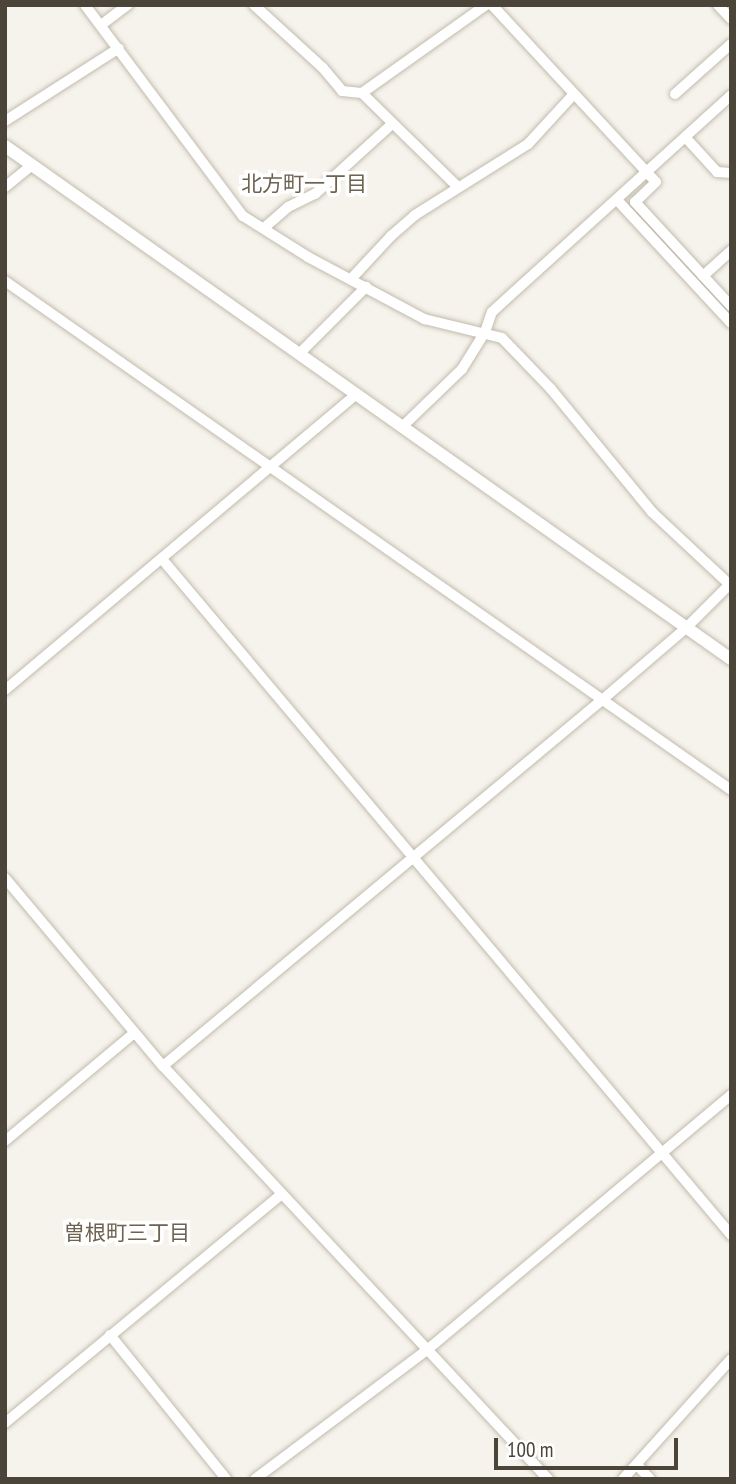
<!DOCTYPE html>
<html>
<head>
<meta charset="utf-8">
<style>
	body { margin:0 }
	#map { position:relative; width:736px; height:1484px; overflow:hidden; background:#f6f3ec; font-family:"PT Sans Narrow","Noto Sans JP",sans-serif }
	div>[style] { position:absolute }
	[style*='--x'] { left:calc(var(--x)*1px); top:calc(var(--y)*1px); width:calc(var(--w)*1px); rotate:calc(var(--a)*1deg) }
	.roads { filter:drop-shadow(0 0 2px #c2bbae) drop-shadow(0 0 2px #c2bbae) }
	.minor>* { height:10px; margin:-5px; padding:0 5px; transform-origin:5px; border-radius:5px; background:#fff }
	.tertiary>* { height:12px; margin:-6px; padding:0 6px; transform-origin:6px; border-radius:6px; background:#fff }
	span { translate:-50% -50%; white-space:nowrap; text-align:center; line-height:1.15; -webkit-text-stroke:7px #fff; paint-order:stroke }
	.neighbourhood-label { font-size:21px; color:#6e6250 }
	.frame { position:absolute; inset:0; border:7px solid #4b4439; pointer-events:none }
	.scale { position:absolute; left:494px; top:1438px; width:184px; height:32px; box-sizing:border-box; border:4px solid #4b4439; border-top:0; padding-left:9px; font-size:21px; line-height:24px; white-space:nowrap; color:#4b4439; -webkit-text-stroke:5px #fff; paint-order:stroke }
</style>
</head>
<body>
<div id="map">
	<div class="roads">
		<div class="minor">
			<i style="--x:85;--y:5;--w:264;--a:53.2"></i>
			<i style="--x:243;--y:216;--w:77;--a:32.2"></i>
			<i style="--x:308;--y:257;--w:132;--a:28.1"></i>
			<i style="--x:424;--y:319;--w:80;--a:13.7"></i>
			<i style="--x:502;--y:338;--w:71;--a:46.1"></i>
			<i style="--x:551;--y:389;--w:159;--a:50.6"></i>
			<i style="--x:652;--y:512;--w:105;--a:43.1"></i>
			<i style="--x:254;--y:5;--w:93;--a:42.4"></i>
			<i style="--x:323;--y:68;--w:30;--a:50"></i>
			<i style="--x:342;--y:91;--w:20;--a:6"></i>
			<i style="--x:362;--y:93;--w:133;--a:44.4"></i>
			<i style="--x:492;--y:5;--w:241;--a:47.2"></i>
			<i style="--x:656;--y:182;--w:29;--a:136"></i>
			<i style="--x:635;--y:202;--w:142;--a:47.3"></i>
			<i style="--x:718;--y:5;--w:19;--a:47"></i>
			<i style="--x:101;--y:25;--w:34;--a:-37"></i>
			<i style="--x:362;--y:93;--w:152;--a:-35.4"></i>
			<i style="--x:675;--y:94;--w:75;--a:-41.8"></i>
			<i style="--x:5;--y:121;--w:135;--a:-32.6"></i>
			<i style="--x:686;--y:138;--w:46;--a:47.6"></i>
			<i style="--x:717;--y:172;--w:14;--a:4"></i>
			<i style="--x:5;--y:187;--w:33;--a:-39"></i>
			<i style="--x:618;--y:201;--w:166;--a:47.2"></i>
			<i style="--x:264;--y:228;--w:32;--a:-41"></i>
			<i style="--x:288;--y:207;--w:30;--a:-26"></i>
			<i style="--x:315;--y:194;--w:105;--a:-42.3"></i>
			<i style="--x:703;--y:276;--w:38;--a:-42"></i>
			<i style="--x:351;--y:279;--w:59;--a:-47.1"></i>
			<i style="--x:391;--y:236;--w:32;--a:-41"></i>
			<i style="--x:415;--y:215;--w:133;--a:-32.1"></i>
			<i style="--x:528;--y:144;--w:68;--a:-47.4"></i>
			<i style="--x:5;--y:281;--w:887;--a:35.03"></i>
			<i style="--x:299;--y:354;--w:95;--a:-45"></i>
			<i style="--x:403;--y:426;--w:82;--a:-44"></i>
			<i style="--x:462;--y:369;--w:44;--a:-58.1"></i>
			<i style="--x:485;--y:332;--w:21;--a:-71"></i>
			<i style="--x:492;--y:312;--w:323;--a:-42.2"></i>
			<i style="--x:162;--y:559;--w:884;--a:49.91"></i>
			<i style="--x:5;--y:690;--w:460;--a:-40.1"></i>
			<i style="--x:5;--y:878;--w:246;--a:50"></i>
			<i style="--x:163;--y:1066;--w:565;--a:47.01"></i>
			<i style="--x:163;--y:1066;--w:572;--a:-39.82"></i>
			<i style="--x:602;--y:700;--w:111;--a:-40.6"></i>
			<i style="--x:686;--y:628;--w:64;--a:-45"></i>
			<i style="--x:5;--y:1141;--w:168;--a:-39.9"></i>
			<i style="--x:110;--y:1335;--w:185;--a:51.1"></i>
			<i style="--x:5;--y:1423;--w:359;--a:-39.6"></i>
			<i style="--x:637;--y:1465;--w:19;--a:47"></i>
			<i style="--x:255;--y:1479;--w:215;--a:-36.9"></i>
			<i style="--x:427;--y:1350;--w:397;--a:-40"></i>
			<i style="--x:623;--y:1479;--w:161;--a:-48"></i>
		</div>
		<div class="tertiary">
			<i style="--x:5;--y:146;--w:889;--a:35.25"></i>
		</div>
	</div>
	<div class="neighbourhood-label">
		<span style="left:304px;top:184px">北方町一丁目</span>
		<span style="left:127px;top:1233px">曽根町三丁目</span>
	</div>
	<div class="frame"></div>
	<div class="scale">100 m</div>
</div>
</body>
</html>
